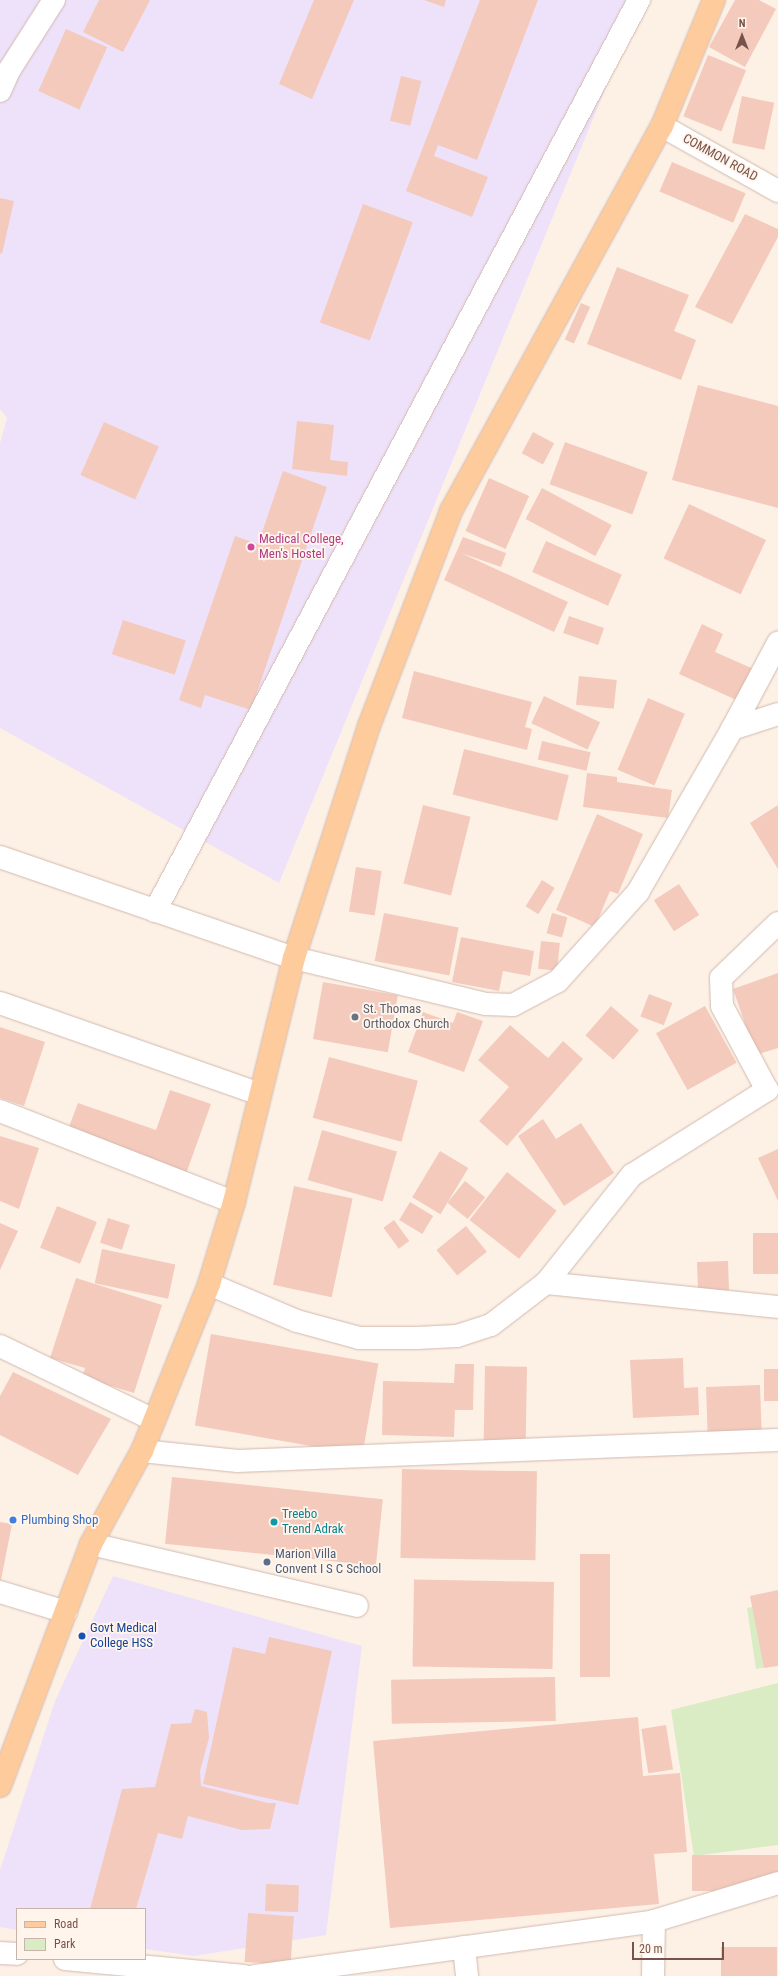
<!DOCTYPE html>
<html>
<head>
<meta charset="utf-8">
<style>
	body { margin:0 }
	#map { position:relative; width:778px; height:1976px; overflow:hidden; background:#fdf1e6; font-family:"Roboto Condensed",sans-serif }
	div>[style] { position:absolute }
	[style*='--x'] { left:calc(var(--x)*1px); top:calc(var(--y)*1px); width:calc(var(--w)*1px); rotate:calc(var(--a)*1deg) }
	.education>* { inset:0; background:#eee2fa }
	.green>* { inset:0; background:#daecc3 }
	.building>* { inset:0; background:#f4cabc; transform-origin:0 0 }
	.roads { filter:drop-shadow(0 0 1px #d2b9ae) drop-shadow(0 0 1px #d2b9ae) }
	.minor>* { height:22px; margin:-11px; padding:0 11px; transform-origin:11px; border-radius:11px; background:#fff }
	.major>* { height:22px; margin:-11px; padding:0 11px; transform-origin:11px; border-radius:11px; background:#fecb9c }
	.dots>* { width:11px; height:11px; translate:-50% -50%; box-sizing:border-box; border:2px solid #fff5ed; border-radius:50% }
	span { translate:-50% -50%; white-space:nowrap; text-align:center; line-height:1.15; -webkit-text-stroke:3.5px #fff5ed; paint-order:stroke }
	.street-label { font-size:13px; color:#785349 }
	.hotel-label { font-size:13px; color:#b23c85 }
	.left { translate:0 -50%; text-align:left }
	.worship-label { font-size:13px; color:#5b616d }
	.culture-label { font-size:13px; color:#0d838f }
	.shop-label { font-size:13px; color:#366cbe }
	.service-label { font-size:13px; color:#4e5e75 }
	.transit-label { font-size:13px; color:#164399 }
	.legend { position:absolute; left:16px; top:1908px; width:130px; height:52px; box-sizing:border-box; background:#fff5ed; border:1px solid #c9b4ab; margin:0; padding:5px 7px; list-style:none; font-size:12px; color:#785349 }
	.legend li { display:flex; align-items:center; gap:8px; height:20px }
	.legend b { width:20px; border:1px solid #c9b4ab }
	.north { position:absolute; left:722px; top:16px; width:40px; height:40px; -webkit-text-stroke:3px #fff5ed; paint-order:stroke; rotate:0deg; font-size:11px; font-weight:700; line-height:16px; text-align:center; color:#785349 }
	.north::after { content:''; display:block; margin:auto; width:14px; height:18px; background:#785349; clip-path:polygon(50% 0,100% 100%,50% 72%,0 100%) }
	.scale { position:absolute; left:632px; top:1942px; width:92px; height:18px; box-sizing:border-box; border:2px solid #785349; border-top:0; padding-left:5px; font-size:12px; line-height:14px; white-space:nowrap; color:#785349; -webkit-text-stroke:3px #fff5ed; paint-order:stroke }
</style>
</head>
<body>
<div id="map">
	<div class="education">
		<i style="clip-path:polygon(0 0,642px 0,279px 883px,0 728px,0 443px,7px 418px,0 409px)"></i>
		<i style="clip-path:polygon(113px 1576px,362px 1646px,326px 1935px,194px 1956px,145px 1949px,145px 1909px,17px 1909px,17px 1930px,0 1927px,0 1870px,55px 1701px)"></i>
	</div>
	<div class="green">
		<i style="clip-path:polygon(778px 1601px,778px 1665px,756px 1669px,747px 1608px)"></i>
		<i style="clip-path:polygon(778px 1683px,778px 1845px,694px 1856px,671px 1710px)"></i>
	</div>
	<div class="building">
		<i style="clip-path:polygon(99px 0,150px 0,123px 52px,83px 32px)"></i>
		<i style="clip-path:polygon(314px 0,354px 0,312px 99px,279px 84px)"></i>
		<i style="clip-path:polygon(424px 0,446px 0,444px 7px)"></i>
		<i style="clip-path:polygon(480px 0,538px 0,477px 160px,438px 145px,434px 156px,488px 177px,472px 217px,406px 191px)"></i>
		<i style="clip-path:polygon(735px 0,759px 0,776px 9px,745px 67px,709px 47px)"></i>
		<i style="left:66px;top:29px;width:45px;height:68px;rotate:24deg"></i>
		<i style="left:708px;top:55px;width:41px;height:66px;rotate:22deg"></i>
		<i style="left:401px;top:76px;width:21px;height:46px;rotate:14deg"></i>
		<i style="left:742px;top:96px;width:33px;height:48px;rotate:12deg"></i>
		<i style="left:672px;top:162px;width:80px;height:32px;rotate:23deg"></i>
		<i style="clip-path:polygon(0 198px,14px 201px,2px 254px,0 253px)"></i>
		<i style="left:363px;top:204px;width:53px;height:126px;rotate:20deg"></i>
		<i style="clip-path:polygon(745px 214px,778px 229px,778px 237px,732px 324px,695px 307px)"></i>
		<i style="clip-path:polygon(617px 267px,689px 295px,674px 331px,696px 340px,681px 380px,587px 344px)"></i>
		<i style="left:581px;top:303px;width:10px;height:40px;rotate:24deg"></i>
		<i style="clip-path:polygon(698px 385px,778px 406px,778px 508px,672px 480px)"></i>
		<i style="clip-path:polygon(297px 421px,334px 425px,330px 460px,348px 462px,347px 476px,292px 469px)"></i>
		<i style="left:104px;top:422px;width:60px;height:58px;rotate:24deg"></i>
		<i style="left:533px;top:432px;width:24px;height:24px;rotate:28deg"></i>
		<i style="left:565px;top:442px;width:88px;height:45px;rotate:20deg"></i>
		<i style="clip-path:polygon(283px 471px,327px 487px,251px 710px,205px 695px,201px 708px,179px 700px,235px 536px,258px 544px)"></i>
		<i style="left:489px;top:478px;width:44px;height:58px;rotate:24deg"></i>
		<i style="left:542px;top:488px;width:79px;height:35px;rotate:28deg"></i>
		<i style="left:689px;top:504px;width:85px;height:60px;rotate:25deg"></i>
		<i style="clip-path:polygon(463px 537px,506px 553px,501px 567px,461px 553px,568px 602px,554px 632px,444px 580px)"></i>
		<i style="left:546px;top:541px;width:83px;height:34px;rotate:24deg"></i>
		<i style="left:569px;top:616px;width:37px;height:18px;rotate:19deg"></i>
		<i style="left:123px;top:620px;width:66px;height:36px;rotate:18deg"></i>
		<i style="clip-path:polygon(702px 624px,723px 634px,715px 652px,758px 671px,743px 703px,679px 674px)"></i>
		<i style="clip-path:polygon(414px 671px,532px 702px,525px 727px,532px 729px,527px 750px,402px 718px)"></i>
		<i style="left:579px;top:676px;width:38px;height:29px;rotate:6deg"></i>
		<i style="left:544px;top:696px;width:62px;height:30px;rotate:25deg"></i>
		<i style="left:648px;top:698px;width:40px;height:78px;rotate:23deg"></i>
		<i style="left:542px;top:741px;width:50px;height:19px;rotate:13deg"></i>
		<i style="left:464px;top:749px;width:108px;height:47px;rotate:14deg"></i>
		<i style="clip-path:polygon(587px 773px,617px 777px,617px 782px,672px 790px,668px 818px,583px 807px)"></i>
		<i style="left:423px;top:805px;width:49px;height:81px;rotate:14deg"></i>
		<i style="clip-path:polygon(778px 805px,778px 869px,750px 823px)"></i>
		<i style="clip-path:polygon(597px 814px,643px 834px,618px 894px,610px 891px,595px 927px,556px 910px)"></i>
		<i style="left:356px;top:867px;width:26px;height:45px;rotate:9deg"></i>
		<i style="left:542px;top:880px;width:15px;height:31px;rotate:32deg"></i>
		<i style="left:679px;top:884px;width:37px;height:30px;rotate:57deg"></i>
		<i style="left:384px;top:913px;width:76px;height:49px;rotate:11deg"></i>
		<i style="left:552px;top:913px;width:16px;height:21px;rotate:15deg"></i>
		<i style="clip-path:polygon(461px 937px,534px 951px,530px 976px,503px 971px,499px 991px,452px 982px)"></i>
		<i style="left:541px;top:941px;width:19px;height:28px;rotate:6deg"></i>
		<i style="clip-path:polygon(778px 973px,778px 1048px,756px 1055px,733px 989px)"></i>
		<i style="left:323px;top:982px;width:76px;height:58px;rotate:10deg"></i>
		<i style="left:649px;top:994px;width:25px;height:24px;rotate:21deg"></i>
		<i style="left:611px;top:1006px;width:37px;height:39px;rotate:41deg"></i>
		<i style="left:705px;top:1006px;width:65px;height:56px;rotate:61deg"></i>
		<i style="clip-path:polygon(423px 1012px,453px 1023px,457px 1012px,483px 1021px,464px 1072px,408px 1052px)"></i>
		<i style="clip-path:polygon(510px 1025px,548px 1058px,563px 1041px,583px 1059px,507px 1146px,479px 1121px,509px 1087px,478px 1060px)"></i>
		<i style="clip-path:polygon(0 1027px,45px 1042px,24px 1106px,0 1098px)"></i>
		<i style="left:329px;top:1057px;width:92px;height:63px;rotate:15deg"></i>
		<i style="clip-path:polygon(170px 1090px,211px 1104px,186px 1174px,67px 1132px,78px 1103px,156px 1130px)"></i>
		<i style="clip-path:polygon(543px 1119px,556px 1139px,581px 1123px,614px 1173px,564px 1206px,518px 1136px)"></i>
		<i style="left:322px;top:1130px;width:78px;height:52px;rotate:16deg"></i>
		<i style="clip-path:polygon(0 1136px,39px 1148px,19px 1209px,0 1201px)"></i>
		<i style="clip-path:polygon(778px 1149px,778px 1201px,758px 1158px)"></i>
		<i style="left:440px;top:1151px;width:33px;height:54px;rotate:31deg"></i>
		<i style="left:507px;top:1172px;width:63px;height:61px;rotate:38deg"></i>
		<i style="left:465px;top:1181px;width:26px;height:28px;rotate:39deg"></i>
		<i style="left:294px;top:1186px;width:60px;height:101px;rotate:12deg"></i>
		<i style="left:410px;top:1202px;width:27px;height:21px;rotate:31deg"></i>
		<i style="left:57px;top:1206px;width:43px;height:45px;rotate:22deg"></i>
		<i style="left:108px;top:1218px;width:23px;height:26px;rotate:18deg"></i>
		<i style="left:394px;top:1220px;width:26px;height:13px;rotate:54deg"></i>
		<i style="clip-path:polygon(0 1223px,18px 1231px,0 1270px)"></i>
		<i style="left:466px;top:1226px;width:33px;height:38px;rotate:51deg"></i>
		<i style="left:778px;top:1233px;width:41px;height:25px;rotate:90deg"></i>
		<i style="left:102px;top:1249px;width:75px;height:35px;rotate:12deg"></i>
		<i style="left:728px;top:1261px;width:29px;height:31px;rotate:88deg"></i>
		<i style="clip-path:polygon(76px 1278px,162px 1305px,134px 1393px,82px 1377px,85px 1368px,50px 1358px)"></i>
		<i style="left:211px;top:1334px;width:170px;height:93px;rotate:10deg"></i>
		<i style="clip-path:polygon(683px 1358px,684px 1388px,698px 1387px,699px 1415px,633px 1418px,630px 1360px)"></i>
		<i style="clip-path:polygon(455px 1364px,474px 1364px,473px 1410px,455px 1410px,454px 1437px,382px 1435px,383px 1381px,454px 1383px)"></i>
		<i style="left:485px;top:1366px;width:42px;height:83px;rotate:1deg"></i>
		<i style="left:778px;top:1369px;width:32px;height:14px;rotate:90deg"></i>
		<i style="clip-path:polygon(13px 1372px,111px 1419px,78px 1475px,0 1435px,0 1396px)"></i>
		<i style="left:760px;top:1385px;width:46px;height:54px;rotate:88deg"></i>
		<i style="left:402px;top:1469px;width:135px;height:89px;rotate:1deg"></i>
		<i style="left:172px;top:1477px;width:212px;height:67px;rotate:6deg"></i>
		<i style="clip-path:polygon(0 1522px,12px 1524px,1px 1580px,0 1580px)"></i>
		<i style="left:580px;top:1554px;width:30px;height:123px"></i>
		<i style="left:554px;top:1582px;width:87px;height:140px;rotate:91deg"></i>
		<i style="clip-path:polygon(778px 1590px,778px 1666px,764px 1668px,750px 1596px)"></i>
		<i style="clip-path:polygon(269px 1637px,332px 1651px,298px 1805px,203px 1784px,233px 1647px,265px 1654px)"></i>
		<i style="left:555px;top:1677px;width:44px;height:164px;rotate:89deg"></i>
		<i style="clip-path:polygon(195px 1709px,207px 1712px,209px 1738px,200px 1771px,201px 1786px,268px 1803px,276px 1803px,270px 1829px,242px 1830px,188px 1816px,182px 1839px,158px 1833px,136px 1909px,90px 1909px,122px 1789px,155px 1787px,171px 1724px,191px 1723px)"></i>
		<i style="clip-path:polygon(638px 1717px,643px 1776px,680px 1773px,687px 1852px,654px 1854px,659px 1904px,390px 1928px,373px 1741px)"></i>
		<i style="left:666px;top:1725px;width:45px;height:25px;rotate:81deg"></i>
		<i style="left:778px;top:1855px;width:36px;height:86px;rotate:90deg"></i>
		<i style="left:266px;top:1884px;width:33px;height:27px;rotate:2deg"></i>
		<i style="left:248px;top:1913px;width:46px;height:49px;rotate:4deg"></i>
		<i style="left:777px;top:1947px;width:29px;height:56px;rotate:90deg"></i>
	</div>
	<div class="roads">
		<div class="minor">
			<i style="--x:0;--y:91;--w:24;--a:-66"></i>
			<i style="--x:10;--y:69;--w:82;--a:-57.5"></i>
			<i style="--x:662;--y:126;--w:133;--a:29.3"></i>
			<i style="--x:732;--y:729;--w:48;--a:-18.1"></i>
			<i style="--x:0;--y:857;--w:311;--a:19"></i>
			<i style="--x:294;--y:958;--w:197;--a:13.5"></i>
			<i style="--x:486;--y:1004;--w:27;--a:2"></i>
			<i style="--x:513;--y:1005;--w:51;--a:-28.1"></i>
			<i style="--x:558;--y:981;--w:120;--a:-48"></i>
			<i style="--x:638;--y:892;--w:188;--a:-60"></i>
			<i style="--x:732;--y:729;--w:98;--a:-61.9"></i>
			<i style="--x:155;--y:911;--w:1032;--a:-62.02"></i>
			<i style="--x:0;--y:1003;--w:275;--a:19.3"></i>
			<i style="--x:0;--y:1111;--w:251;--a:21.3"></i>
			<i style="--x:546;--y:1283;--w:233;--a:5.9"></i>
			<i style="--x:209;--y:1284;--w:95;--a:22.8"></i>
			<i style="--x:297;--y:1321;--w:64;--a:15.3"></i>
			<i style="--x:359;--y:1338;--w:58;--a:0"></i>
			<i style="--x:417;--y:1338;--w:40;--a:-2.9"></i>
			<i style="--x:457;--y:1336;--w:36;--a:-18"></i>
			<i style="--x:491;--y:1325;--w:69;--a:-37.4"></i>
			<i style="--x:546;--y:1283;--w:138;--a:-51.5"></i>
			<i style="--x:632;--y:1175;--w:160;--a:-32.2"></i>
			<i style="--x:767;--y:1090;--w:95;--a:-118.2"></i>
			<i style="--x:722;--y:1006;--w:28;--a:-92"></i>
			<i style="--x:721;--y:978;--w:79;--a:-44"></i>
			<i style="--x:0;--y:1346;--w:171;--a:25.7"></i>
			<i style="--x:142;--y:1451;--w:96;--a:6"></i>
			<i style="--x:237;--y:1461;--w:541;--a:-2.22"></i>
			<i style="--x:91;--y:1544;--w:273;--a:13.1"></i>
			<i style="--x:0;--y:1592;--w:69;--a:16.9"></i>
			<i style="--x:464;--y:1947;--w:29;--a:84"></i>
			<i style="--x:0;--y:1953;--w:17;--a:3"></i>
			<i style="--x:65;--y:1959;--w:180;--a:5.4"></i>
			<i style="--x:255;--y:1976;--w:403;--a:-7.8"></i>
			<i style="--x:654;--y:1921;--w:130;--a:-17"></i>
			<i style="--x:653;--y:1976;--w:55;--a:-89"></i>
		</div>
		<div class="major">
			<i style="--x:0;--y:1786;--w:259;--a:-69.4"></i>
			<i style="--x:91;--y:1544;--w:106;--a:-61.3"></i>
			<i style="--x:142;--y:1451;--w:180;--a:-68.1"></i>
			<i style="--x:209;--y:1284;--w:86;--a:-73"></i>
			<i style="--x:234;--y:1202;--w:251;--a:-76.2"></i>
			<i style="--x:294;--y:958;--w:244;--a:-72.1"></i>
			<i style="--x:369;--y:726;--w:230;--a:-69.1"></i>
			<i style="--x:451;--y:511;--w:439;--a:-61.3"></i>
			<i style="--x:662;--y:126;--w:136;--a:-67.6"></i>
		</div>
	</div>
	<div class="dots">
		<i style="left:251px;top:547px;background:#d1479c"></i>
		<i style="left:355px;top:1017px;background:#6b7280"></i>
		<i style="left:13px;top:1520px;background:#3f7fe0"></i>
		<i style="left:274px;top:1522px;background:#0f9aa8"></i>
		<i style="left:267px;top:1562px;background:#5c6f8a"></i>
		<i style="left:82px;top:1636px;background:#1a4fb4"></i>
	</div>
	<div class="street-label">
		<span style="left:720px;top:158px;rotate:29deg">COMMON ROAD</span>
	</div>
	<div class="hotel-label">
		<span class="left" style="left:259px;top:547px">Medical College,<br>Men's Hostel</span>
	</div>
	<div class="worship-label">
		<span class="left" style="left:363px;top:1017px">St. Thomas<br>Orthodox Church</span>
	</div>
	<div class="culture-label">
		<span class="left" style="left:282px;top:1522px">Treebo<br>Trend Adrak</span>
	</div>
	<div class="shop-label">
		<span class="left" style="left:21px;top:1520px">Plumbing Shop</span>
	</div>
	<div class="service-label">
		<span class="left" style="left:275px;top:1562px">Marion Villa<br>Convent I S C School</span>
	</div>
	<div class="transit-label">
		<span class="left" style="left:90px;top:1636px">Govt Medical<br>College HSS</span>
	</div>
	<ul class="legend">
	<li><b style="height:5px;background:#fecb9c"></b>Road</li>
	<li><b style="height:11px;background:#daecc3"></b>Park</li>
	</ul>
	<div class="north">N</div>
	<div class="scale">20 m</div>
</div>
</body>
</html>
